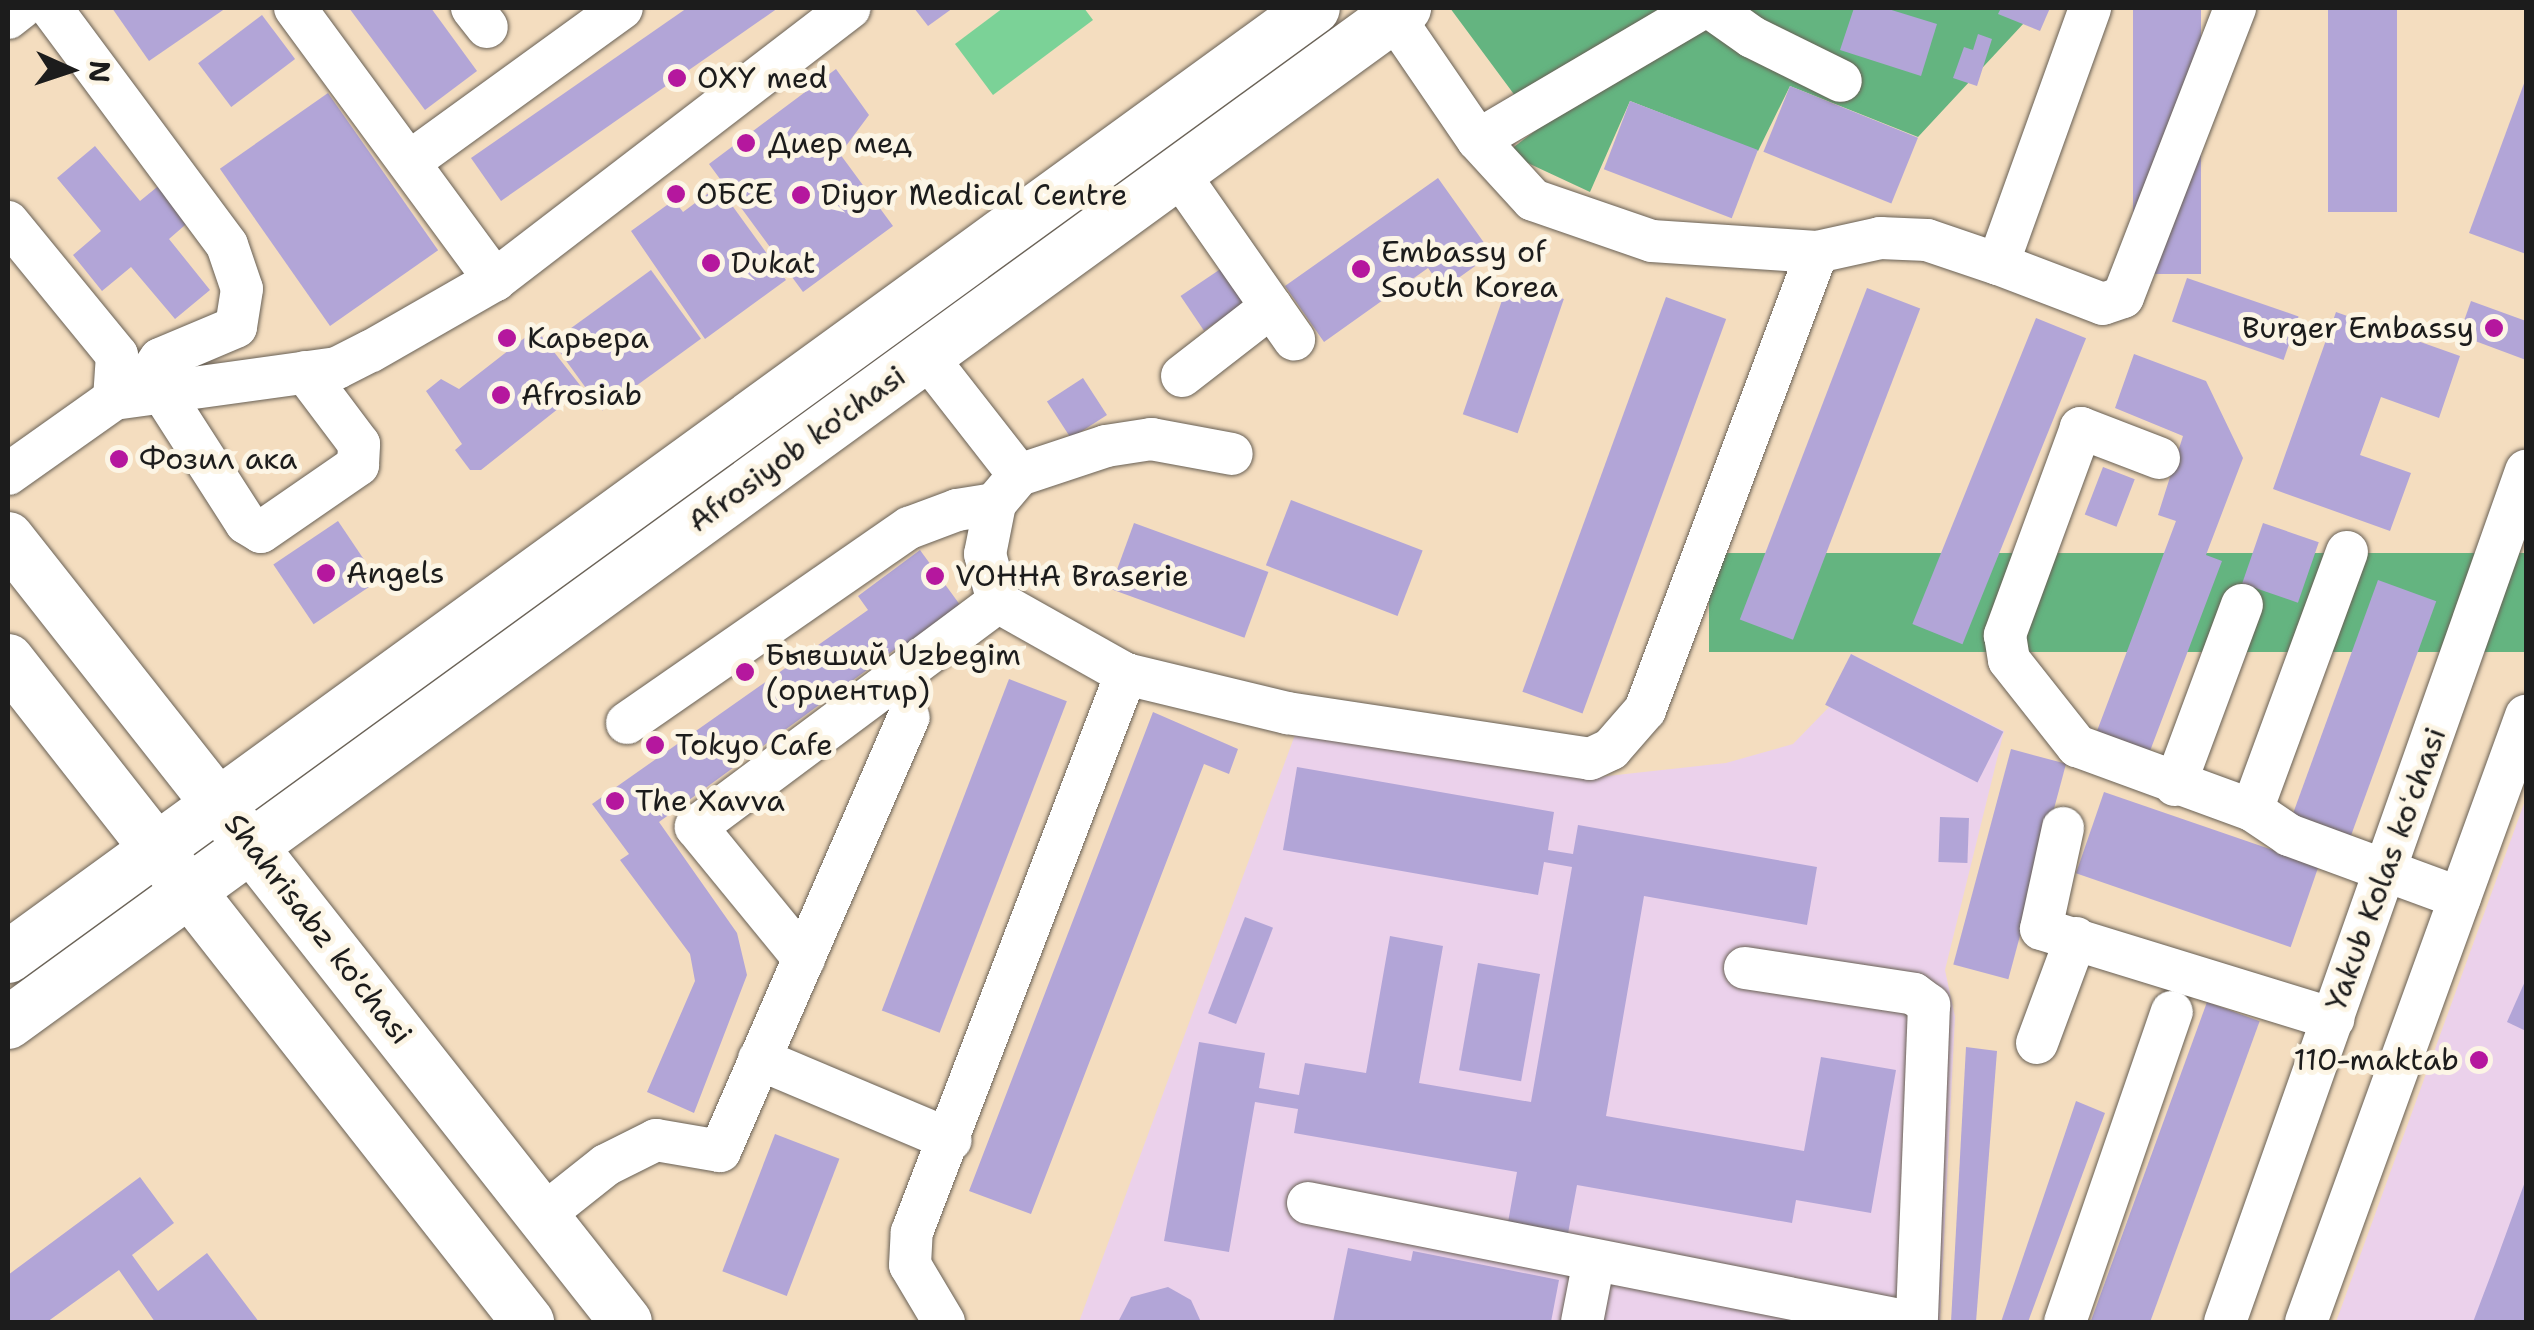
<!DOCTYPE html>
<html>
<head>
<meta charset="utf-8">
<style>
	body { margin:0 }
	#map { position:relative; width:2534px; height:1330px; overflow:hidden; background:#f4ddbf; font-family:"Shantell Sans",sans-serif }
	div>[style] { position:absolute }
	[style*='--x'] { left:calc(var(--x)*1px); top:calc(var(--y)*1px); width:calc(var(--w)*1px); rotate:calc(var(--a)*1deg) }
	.built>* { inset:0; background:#ebd1eb }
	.green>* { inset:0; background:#7bd297 }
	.forest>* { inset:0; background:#64b480; transform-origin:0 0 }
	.building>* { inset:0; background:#b2a5d7; transform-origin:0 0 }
	.roads { filter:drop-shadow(0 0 2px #686055) drop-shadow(0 0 2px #686055) }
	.minor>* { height:42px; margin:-21px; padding:0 21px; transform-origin:21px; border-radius:21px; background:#fff }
	.major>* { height:52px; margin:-26px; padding:0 26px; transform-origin:26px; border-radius:26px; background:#fff }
	.dots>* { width:28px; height:28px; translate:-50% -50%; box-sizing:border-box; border:5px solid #fcf5e5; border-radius:50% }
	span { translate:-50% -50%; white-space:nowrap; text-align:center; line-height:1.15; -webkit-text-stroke:10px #fcf5e5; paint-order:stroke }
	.poi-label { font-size:30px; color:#1c1c1c }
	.left { translate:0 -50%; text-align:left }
	.right { translate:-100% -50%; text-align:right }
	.street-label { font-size:30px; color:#1c1c1c }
	.frame { position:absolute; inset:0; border:10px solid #1c1c1c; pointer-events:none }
	.north { position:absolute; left:20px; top:20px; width:100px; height:100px; -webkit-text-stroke:8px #fcf5e5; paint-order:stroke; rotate:93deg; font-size:28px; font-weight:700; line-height:40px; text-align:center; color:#1c1c1c }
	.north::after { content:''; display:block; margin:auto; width:35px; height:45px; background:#1c1c1c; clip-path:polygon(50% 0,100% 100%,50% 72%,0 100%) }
</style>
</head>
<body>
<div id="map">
	<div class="built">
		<i style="clip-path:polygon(1851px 654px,2004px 731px,1945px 970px,1955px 1017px,1940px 1322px,1079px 1322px,1296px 732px,1589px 778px,1726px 763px,1793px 744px,1829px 707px)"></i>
		<i style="clip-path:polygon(2526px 798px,2526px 1322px,2336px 1322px)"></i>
	</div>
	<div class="green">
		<i style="clip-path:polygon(1003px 8px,1084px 8px,1093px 20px,993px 95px,955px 44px)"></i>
	</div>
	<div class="forest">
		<i style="clip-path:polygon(1450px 8px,2038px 8px,1918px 137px,1790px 86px,1758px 151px,1630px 101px,1590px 192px,1506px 153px,1539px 128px)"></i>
		<i style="left:2526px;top:553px;width:99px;height:817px;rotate:90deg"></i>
	</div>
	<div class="building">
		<i style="clip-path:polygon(112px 8px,226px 8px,149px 61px)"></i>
		<i style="clip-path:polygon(349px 8px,431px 8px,477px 71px,425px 110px)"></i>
		<i style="clip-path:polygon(687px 8px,778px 8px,501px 201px,471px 158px)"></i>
		<i style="clip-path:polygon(914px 8px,953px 8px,928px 26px)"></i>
		<i style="clip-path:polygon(1854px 8px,1885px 8px,1937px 24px,1921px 76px,1840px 50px)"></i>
		<i style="clip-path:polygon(2001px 8px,2050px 8px,2040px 31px,1998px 14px)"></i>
		<i style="left:2133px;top:8px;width:68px;height:266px"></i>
		<i style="left:2328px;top:8px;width:69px;height:204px"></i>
		<i style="left:262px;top:15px;width:55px;height:80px;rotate:53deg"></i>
		<i style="clip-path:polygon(1978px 34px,1992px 39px,1977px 86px,1953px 78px,1964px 47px,1973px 50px)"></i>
		<i style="clip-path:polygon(836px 69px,869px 115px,840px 154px,893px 226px,803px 292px,709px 164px)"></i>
		<i style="clip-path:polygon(2526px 78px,2526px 254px,2469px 233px)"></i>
		<i style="left:1790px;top:86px;width:138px;height:71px;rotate:22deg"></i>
		<i style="left:328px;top:93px;width:192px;height:132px;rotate:55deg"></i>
		<i style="left:1630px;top:101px;width:137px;height:73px;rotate:21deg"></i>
		<i style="clip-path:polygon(95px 146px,140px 201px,162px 183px,192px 219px,169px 239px,210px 290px,175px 319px,131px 267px,102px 291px,73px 255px,101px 231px,57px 178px)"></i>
		<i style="clip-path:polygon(1438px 178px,1492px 254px,1443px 289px,1428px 268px,1324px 342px,1285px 286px)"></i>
		<i style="clip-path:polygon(718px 186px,786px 280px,705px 339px,631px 231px,674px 200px,683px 212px)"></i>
		<i style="left:1222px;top:268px;width:42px;height:50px;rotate:56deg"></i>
		<i style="left:651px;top:270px;width:85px;height:122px;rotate:54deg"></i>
		<i style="left:2187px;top:278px;width:118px;height:46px;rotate:19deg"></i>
		<i style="left:1509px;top:280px;width:58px;height:142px;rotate:19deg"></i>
		<i style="left:1867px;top:288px;width:57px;height:355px;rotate:21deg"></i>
		<i style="left:1666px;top:297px;width:64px;height:420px;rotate:20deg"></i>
		<i style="clip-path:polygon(2471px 301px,2526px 321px,2526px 360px,2459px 335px)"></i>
		<i style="clip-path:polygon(2336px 312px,2460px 356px,2439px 418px,2381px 397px,2360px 455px,2411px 473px,2390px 531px,2273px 489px)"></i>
		<i style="left:2036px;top:318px;width:54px;height:330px;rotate:22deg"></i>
		<i style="clip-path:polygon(536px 329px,583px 389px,481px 470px,470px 470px,455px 450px,462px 444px,426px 391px,441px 379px,459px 389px)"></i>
		<i style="clip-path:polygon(2134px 354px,2206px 381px,2243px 458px,2206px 555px,2222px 561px,2150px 751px,2097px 731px,2176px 521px,2158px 515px,2183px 436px,2115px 408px)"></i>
		<i style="left:1083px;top:378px;width:44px;height:43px;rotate:57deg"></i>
		<i style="left:2103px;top:467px;width:34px;height:51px;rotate:21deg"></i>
		<i style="left:1291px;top:500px;width:141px;height:70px;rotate:21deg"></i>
		<i style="left:338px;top:521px;width:72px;height:78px;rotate:56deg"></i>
		<i style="left:1134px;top:523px;width:143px;height:70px;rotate:20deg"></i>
		<i style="left:2263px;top:523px;width:59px;height:64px;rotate:19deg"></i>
		<i style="clip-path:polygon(920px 550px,963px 609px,902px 655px,897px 648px,659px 822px,737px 933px,747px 975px,694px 1113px,647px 1092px,695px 981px,690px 954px,620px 860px,629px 854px,592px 804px,868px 610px,858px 596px)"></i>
		<i style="left:2378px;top:580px;width:62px;height:254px;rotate:20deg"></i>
		<i style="left:1851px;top:654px;width:171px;height:57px;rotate:27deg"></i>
		<i style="left:1009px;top:679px;width:62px;height:355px;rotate:21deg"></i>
		<i style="clip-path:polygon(1153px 712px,1238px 749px,1229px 774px,1204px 764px,1031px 1214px,969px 1191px)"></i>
		<i style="left:2011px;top:749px;width:57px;height:223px;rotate:15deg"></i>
		<i style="clip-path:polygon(1297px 767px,1554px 812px,1548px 850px,1573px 854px,1578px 825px,1817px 867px,1807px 925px,1644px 896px,1606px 1116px,1804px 1151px,1821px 1057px,1896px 1070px,1871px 1213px,1796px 1200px,1792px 1223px,1577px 1185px,1567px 1239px,1507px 1228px,1517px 1172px,1294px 1133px,1298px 1109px,1255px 1102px,1229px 1252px,1164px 1241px,1199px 1042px,1265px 1053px,1259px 1088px,1299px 1095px,1305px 1063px,1366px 1073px,1390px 936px,1443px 946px,1419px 1083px,1531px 1102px,1572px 867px,1544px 862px,1538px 895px,1283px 850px)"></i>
		<i style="left:2104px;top:792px;width:227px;height:86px;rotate:19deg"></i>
		<i style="left:1940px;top:817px;width:29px;height:45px;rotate:2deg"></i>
		<i style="left:1245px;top:917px;width:30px;height:103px;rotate:21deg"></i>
		<i style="left:1478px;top:963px;width:63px;height:109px;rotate:10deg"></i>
		<i style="clip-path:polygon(2526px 979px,2526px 1031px,2507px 1022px)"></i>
		<i style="left:2207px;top:1002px;width:56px;height:340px;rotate:20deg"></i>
		<i style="clip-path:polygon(1966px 1047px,1997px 1051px,1976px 1322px,1951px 1322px)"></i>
		<i style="clip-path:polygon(2076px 1101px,2105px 1113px,2028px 1322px,2001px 1322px)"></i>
		<i style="left:775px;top:1134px;width:69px;height:147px;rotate:21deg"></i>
		<i style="clip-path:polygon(140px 1177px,174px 1223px,132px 1255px,158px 1291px,207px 1253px,259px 1322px,155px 1322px,119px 1270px,47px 1322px,8px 1322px,8px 1275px)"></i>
		<i style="clip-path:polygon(2526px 1179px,2526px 1322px,2473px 1322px,2495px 1264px)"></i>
		<i style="clip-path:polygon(1348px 1248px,1411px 1261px,1413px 1251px,1559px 1280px,1551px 1322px,1333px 1322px)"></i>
		<i style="clip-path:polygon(1168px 1287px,1191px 1300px,1201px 1322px,1118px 1322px,1131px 1297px)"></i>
	</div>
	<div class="roads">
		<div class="minor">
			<i style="--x:51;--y:8;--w:295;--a:53.4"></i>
			<i style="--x:227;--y:245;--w:46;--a:71.2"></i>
			<i style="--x:242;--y:289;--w:38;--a:99"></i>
			<i style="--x:236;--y:327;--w:82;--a:157.2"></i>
			<i style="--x:160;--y:359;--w:40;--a:124"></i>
			<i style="--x:295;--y:8;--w:338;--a:53.7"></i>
			<i style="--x:472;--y:8;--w:24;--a:52"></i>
			<i style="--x:1711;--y:8;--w:50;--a:35.3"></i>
			<i style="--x:1752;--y:37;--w:99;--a:26.3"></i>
			<i style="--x:1393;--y:16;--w:150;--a:55.6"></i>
			<i style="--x:1478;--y:140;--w:81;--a:47.5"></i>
			<i style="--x:1533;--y:200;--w:126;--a:19"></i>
			<i style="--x:1652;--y:241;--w:165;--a:3.8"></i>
			<i style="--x:1817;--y:252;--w:65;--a:-12.5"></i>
			<i style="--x:1880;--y:238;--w:47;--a:2.4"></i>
			<i style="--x:1927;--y:240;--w:75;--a:18.7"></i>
			<i style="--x:1998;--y:264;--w:272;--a:-70.2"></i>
			<i style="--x:8;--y:18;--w:16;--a:-38"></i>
			<i style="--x:1478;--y:140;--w:260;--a:-30.5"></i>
			<i style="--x:412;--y:160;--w:259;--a:-35.9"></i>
			<i style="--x:1178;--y:173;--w:203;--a:55.1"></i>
			<i style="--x:8;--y:222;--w:172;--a:50.7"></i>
			<i style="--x:117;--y:355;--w:44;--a:93.9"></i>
			<i style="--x:1998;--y:264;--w:112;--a:20.9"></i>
			<i style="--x:2103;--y:304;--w:21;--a:-19"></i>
			<i style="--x:2123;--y:297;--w:310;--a:-68.8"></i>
			<i style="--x:926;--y:356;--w:151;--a:52"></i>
			<i style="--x:1019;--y:475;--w:38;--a:130"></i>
			<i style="--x:995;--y:504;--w:51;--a:101.3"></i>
			<i style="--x:985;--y:554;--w:50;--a:74.8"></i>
			<i style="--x:998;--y:602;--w:147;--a:29.4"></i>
			<i style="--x:1126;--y:674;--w:166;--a:13.6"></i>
			<i style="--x:1287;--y:713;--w:306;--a:8.6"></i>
			<i style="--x:1590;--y:759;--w:23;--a:-25"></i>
			<i style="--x:1611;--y:749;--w:52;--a:-48.9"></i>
			<i style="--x:1645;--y:710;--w:489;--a:-69.4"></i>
			<i style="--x:1182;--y:376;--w:113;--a:-37.8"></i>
			<i style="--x:160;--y:389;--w:159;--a:57.3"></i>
			<i style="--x:246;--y:523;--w:17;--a:31"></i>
			<i style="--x:261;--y:532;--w:118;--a:-34.6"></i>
			<i style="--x:358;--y:465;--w:21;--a:-87"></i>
			<i style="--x:359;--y:444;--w:90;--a:-126.9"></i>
			<i style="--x:2159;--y:458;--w:84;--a:-159"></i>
			<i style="--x:2081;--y:428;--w:221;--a:110.2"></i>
			<i style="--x:2005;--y:635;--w:25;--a:81"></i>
			<i style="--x:2009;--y:660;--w:110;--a:51.7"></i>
			<i style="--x:2077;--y:746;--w:186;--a:20.1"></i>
			<i style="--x:2252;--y:810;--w:45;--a:34"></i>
			<i style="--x:2289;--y:835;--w:182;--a:20.2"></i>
			<i style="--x:8;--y:474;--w:130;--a:-35.3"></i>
			<i style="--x:114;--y:399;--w:225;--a:-7.9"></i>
			<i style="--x:337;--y:368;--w:38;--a:-27"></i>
			<i style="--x:371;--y:351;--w:143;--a:-29.8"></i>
			<i style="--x:495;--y:280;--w:447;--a:-37.5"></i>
			<i style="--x:1019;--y:475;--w:92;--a:-18.4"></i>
			<i style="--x:1106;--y:446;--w:46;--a:-8.8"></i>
			<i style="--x:1151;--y:439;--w:82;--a:10.5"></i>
			<i style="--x:627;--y:723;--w:343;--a:-34.7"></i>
			<i style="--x:909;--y:528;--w:51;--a:-20.6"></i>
			<i style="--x:957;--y:510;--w:38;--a:-9"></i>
			<i style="--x:2175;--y:785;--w:192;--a:-69.6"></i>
			<i style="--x:2252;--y:810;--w:275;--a:-69.8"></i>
			<i style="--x:2063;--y:828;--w:103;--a:102.3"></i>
			<i style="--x:2041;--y:929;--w:306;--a:17.1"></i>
			<i style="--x:804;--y:959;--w:171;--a:-129.3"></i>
			<i style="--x:696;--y:827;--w:377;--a:-36.7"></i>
			<i style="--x:1745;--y:968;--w:171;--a:8.7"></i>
			<i style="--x:1914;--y:994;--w:19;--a:36"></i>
			<i style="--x:1929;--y:1005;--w:317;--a:92.2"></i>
			<i style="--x:2037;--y:1043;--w:112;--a:-69.6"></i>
			<i style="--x:759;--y:1059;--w:208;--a:22.9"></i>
			<i style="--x:1308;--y:1203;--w:614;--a:11.18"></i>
			<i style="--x:543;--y:1215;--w:80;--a:-38.4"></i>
			<i style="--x:606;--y:1165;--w:56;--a:-26.6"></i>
			<i style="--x:656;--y:1140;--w:65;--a:9.8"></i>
			<i style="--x:720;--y:1151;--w:473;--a:-66.5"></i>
			<i style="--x:944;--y:1322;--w:66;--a:-120.8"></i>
			<i style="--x:910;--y:1265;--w:33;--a:-87"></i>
			<i style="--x:912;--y:1232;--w:598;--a:-69.02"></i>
			<i style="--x:1582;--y:1322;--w:63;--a:-79"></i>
			<i style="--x:2065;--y:1322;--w:328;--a:-71"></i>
			<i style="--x:2225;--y:1322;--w:903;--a:-70.52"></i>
			<i style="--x:2306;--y:1322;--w:645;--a:-70.05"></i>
		</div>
		<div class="major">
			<i style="--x:8;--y:538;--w:998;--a:51.75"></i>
			<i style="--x:8;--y:660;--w:842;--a:51.85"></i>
			<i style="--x:8;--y:957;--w:1614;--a:-36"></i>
			<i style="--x:8;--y:1023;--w:1727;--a:-36"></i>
		</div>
	</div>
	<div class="dots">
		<i style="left:677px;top:78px;background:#b5179e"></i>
		<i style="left:746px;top:143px;background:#b5179e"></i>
		<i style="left:676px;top:194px;background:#b5179e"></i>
		<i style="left:801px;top:195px;background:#b5179e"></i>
		<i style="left:711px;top:263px;background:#b5179e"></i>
		<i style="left:1361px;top:269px;background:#b5179e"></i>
		<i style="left:2494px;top:328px;background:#b5179e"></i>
		<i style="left:507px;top:338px;background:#b5179e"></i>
		<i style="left:501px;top:395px;background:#b5179e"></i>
		<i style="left:119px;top:459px;background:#b5179e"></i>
		<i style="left:326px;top:573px;background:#b5179e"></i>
		<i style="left:935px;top:576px;background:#b5179e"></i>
		<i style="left:745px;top:672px;background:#b5179e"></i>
		<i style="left:655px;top:745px;background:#b5179e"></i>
		<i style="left:615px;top:801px;background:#b5179e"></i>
		<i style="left:2479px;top:1060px;background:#b5179e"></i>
	</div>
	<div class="poi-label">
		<span class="left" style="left:697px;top:78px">OXY med</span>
		<span class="left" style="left:768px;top:143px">Диер мед</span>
		<span class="left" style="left:696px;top:194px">ОБСЕ</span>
		<span class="left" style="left:821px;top:195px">Diyor Medical Centre</span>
		<span class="left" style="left:1381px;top:269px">Embassy of<br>South Korea</span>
		<span class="left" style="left:731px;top:263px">Dukat</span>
		<span class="right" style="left:2474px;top:328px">Burger Embassy</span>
		<span class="left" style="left:527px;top:338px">Карьера</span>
		<span class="left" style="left:521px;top:395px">Afrosiab</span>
		<span class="left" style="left:139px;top:459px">Фозил ака</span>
		<span class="left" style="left:346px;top:573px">Angels</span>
		<span class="left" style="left:955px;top:576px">VOHHA Braserie</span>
		<span class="left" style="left:765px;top:672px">Бывший Uzbegim<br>(ориентир)</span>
		<span class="left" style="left:675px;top:745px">Tokyo Cafe</span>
		<span class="left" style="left:635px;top:801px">The Xavva</span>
		<span class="right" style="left:2459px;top:1060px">110-maktab</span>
	</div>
	<div class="street-label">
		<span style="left:797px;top:449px;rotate:-36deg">Afrosiyob ko'chasi</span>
		<span style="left:2386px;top:869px;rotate:-70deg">Yakub Kolas koʻchasi</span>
		<span style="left:318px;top:929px;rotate:52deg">Shahrisabz ko'chasi</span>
	</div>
	<div class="frame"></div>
	<div class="north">N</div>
</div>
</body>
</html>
